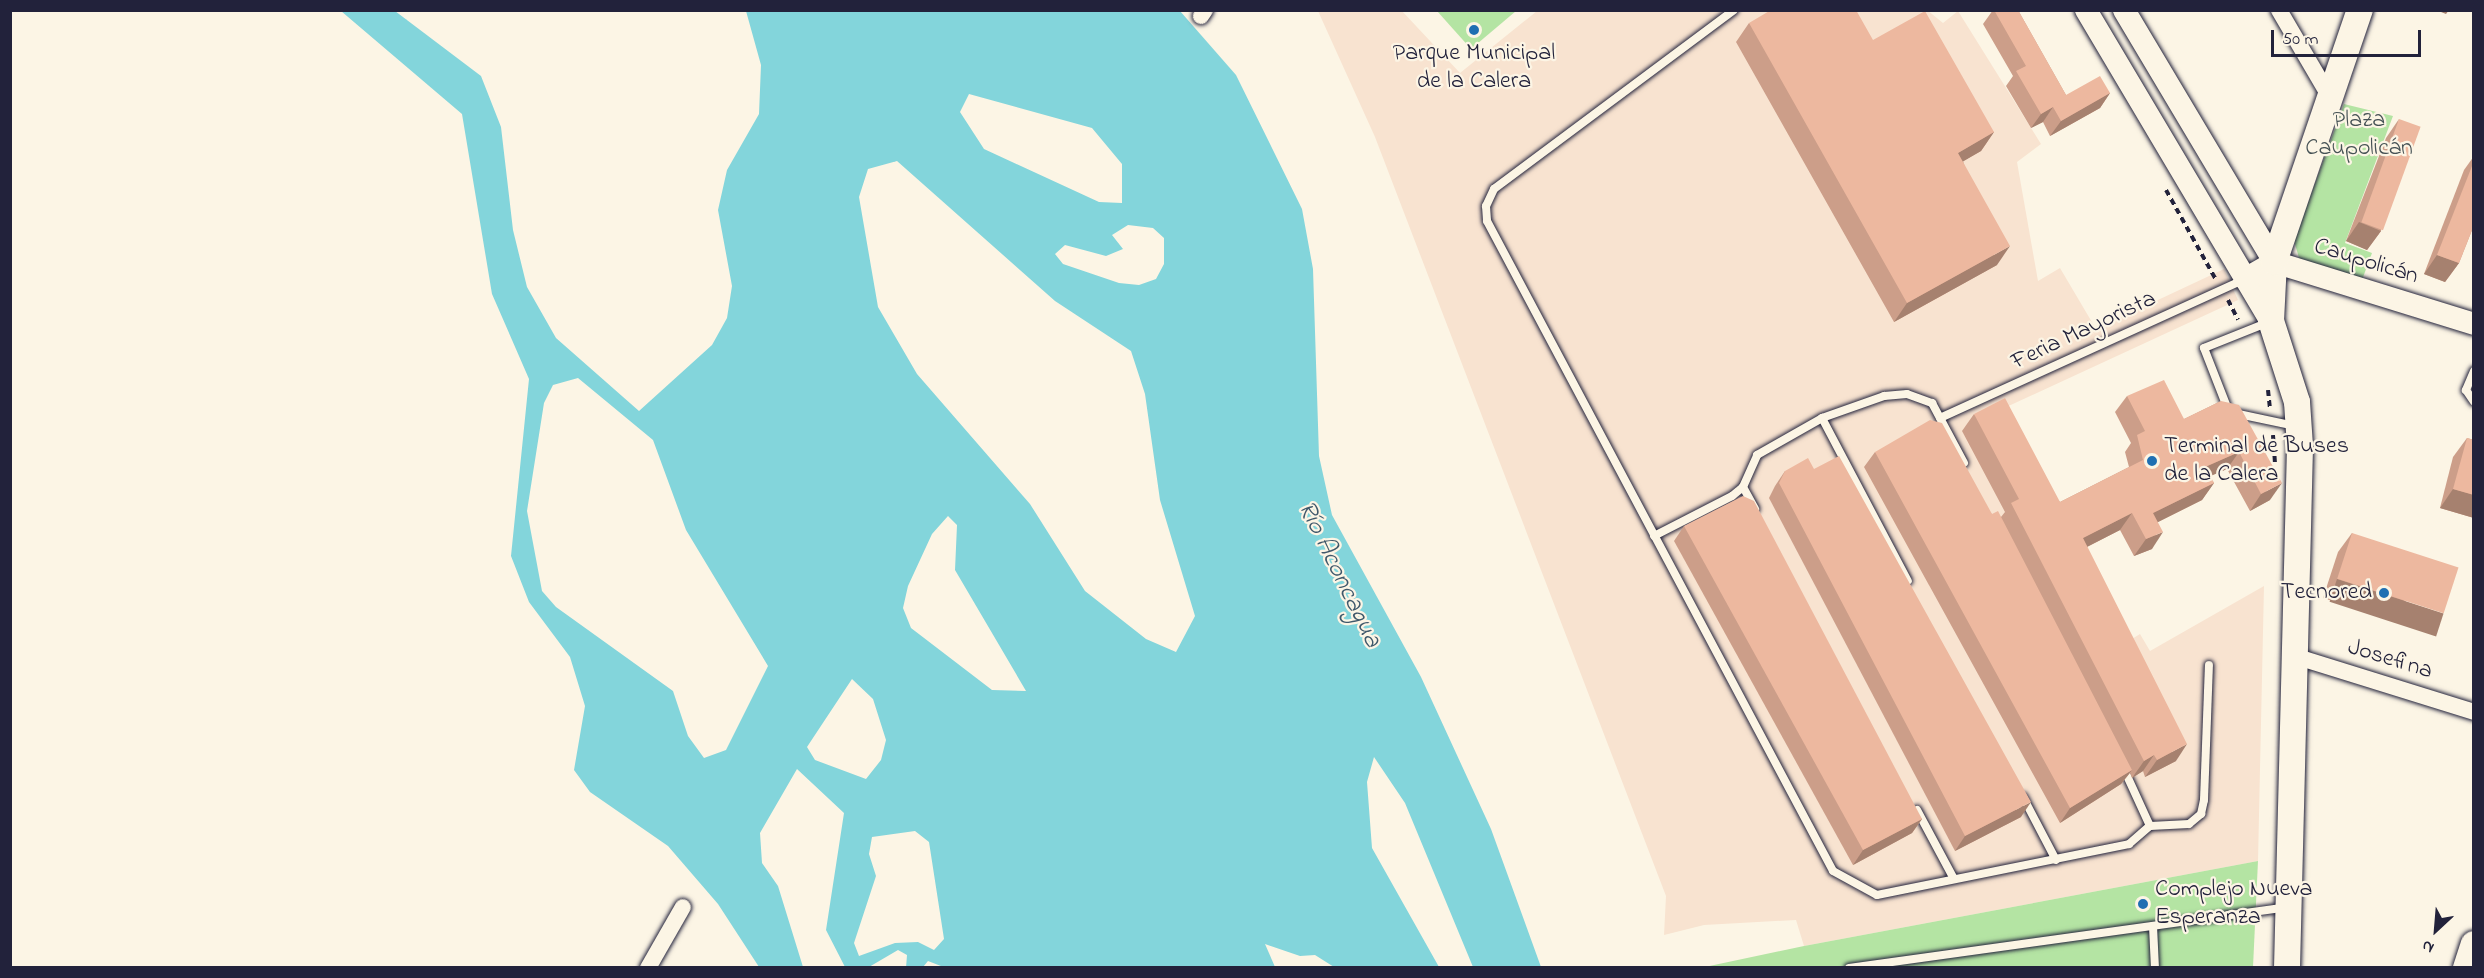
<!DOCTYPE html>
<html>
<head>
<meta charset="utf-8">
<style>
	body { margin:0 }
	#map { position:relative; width:2484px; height:978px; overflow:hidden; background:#fcf5e5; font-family:"Indie Flower",sans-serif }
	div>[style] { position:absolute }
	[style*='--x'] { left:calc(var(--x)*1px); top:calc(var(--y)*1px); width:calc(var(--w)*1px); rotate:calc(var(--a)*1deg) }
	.built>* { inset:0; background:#f8e3d0 }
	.green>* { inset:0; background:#b4e4a3 }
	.water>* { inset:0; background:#83d5db }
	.path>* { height:4px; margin-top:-2px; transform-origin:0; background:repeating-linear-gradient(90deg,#22223b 0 6px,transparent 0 10.5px) }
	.roads { filter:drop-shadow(0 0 2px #22223b) drop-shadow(0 0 2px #22223b) }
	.service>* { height:8px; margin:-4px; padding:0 4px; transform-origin:4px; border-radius:4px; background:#fcf5e5 }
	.minor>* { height:16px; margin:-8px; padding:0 8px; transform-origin:8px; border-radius:8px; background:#fcf5e5 }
	.secondary>* { height:22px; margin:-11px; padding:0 11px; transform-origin:11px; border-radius:11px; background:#fcf5e5 }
	.primary>* { height:26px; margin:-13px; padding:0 13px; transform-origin:13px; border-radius:13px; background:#fcf5e5 }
	.wall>* { inset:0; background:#cc9e89 }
	.shaded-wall>* { inset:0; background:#a6816f; transform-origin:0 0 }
	.building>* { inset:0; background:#edb89f; transform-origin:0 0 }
	.dots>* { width:16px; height:16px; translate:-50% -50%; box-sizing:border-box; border:3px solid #fcf5e5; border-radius:50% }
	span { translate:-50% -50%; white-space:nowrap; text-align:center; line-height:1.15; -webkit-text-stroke:4.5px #fcf5e5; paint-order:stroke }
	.poi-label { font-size:24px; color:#22223b }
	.left { translate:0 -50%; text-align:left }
	.right { translate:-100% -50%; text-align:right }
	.park-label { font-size:24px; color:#465255 }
	.street-label { font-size:24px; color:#22223b }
	.water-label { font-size:26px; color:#3f586b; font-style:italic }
	.frame { position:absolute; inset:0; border:12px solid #22223b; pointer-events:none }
	.north { position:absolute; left:2406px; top:900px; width:60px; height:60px; -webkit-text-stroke:4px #fcf5e5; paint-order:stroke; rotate:206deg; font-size:16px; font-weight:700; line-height:24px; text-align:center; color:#22223b }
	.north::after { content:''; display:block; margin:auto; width:21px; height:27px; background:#22223b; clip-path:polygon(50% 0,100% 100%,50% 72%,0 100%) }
	.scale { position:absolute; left:2271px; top:30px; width:150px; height:27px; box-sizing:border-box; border:3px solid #22223b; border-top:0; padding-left:8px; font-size:18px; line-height:21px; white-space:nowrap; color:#22223b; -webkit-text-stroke:4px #fcf5e5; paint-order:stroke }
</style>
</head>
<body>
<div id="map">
	<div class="built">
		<i style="clip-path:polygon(1927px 10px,1943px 23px,1958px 11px,2041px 144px,2017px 162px,2038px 281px,2060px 268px,2096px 329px,2224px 269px,2238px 300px,2002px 409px,2127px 642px,2140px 634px,2150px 651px,2264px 586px,2258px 861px,1804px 946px,1796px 920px,1704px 925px,1664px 935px,1666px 896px,1375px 137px,1318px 11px,1402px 11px,1460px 73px,1537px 11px)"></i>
	</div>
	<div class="green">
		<i style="clip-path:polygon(1437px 11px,1516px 11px,1471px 49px)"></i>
		<i style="clip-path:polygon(2344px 104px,2393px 116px,2345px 243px,2372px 253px,2362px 280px,2300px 261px,2294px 241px)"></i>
		<i style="clip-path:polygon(2258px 861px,2253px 967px,1700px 968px,1804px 946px)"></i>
	</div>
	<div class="water">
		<i style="clip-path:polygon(evenodd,341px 11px,395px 11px,481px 76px,501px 127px,513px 230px,527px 287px,556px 338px,639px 411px,712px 345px,727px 318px,732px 286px,718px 210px,727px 170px,759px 114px,761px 65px,746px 11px,1180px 11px,1236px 75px,1302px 209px,1313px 269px,1319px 456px,1332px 515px,1421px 677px,1491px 829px,1541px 967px,1473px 967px,1405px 803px,1374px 757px,1367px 782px,1372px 848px,1439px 967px,1334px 967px,1315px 955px,1300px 956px,1265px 944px,1275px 967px,946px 968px,928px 961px,923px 967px,906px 968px,907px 955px,898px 950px,869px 967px,845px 967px,826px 930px,844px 813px,797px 769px,760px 833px,762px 863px,778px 886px,803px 967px,759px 967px,718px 904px,668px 846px,590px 792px,574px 770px,585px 706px,570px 657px,529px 602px,511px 556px,529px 379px,492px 294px,462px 114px,341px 11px,969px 94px,1092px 128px,1122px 164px,1122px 203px,1099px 202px,984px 149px,960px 112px,969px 94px,341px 11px,897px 161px,1055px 301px,1131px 351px,1145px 394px,1160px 500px,1195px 616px,1176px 652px,1146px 639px,1085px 591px,1030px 504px,917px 374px,878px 307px,859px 197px,868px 169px,897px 161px,341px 11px,1128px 225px,1153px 228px,1164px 238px,1164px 264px,1156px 279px,1139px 285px,1119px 283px,1063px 264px,1055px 254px,1065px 245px,1106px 256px,1123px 249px,1112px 235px,1128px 225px,341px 11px,578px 378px,653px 440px,686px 530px,768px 666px,726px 750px,704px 758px,688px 736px,673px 691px,556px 607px,542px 591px,527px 511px,544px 403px,553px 385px,578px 378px,341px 11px,948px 516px,957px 525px,955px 570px,1026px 691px,992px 690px,911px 628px,903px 608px,908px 586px,932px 534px,948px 516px,341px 11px,852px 679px,873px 699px,886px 740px,881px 760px,866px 779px,815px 760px,807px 747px,852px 679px,341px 11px,915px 831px,929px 842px,944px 939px,934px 950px,918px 942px,895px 943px,859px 956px,854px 943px,876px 876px,869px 854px,872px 837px,915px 831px)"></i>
	</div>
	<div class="path">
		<i style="--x:2166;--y:190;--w:101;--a:60.9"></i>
		<i style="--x:2228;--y:300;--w:22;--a:63"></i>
		<i style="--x:2268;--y:390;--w:19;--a:84"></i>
		<i style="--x:2273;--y:435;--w:28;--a:86"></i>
	</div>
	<div class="roads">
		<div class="service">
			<i style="--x:1734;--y:10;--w:299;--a:143.3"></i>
			<i style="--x:1494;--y:189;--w:19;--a:115"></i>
			<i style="--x:1486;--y:206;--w:15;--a:86"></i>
			<i style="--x:1487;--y:221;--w:736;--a:61.97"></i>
			<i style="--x:1833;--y:871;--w:50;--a:28.6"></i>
			<i style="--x:1877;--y:895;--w:257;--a:-11.4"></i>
			<i style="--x:2129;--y:844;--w:28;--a:-41"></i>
			<i style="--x:2150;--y:826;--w:39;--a:-3"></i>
			<i style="--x:2189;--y:824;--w:16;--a:-40"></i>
			<i style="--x:2201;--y:814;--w:14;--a:-78"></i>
			<i style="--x:2204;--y:800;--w:135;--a:-87.9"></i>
			<i style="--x:2269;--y:322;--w:70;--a:158.2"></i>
			<i style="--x:2204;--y:348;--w:69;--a:68.7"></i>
			<i style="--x:2229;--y:412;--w:67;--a:12"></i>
			<i style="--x:2474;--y:371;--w:21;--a:113"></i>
			<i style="--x:2466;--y:390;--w:14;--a:56"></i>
			<i style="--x:1822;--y:418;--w:184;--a:62.2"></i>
			<i style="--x:1940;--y:418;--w:335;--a:-24.5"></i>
			<i style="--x:1743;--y:487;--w:25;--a:61"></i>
			<i style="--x:1654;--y:536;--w:88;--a:-27.1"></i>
			<i style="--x:1732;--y:496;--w:14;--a:-39"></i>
			<i style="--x:1743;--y:487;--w:35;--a:-66"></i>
			<i style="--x:1757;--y:455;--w:75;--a:-29.6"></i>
			<i style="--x:1822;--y:418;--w:66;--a:-19.5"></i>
			<i style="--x:1884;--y:396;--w:23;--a:-5"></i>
			<i style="--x:1907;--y:394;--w:27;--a:20"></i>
			<i style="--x:1932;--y:403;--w:68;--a:61.9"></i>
			<i style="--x:2123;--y:767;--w:65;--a:65.4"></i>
			<i style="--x:2023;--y:797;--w:71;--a:62.4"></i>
			<i style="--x:1917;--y:810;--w:78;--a:61.8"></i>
			<i style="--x:2153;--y:926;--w:42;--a:87.3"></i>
			<i style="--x:1849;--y:968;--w:442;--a:-7.9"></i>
		</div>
		<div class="minor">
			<i style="--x:2279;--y:10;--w:97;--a:59.7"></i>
			<i style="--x:1201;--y:16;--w:7;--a:-56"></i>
			<i style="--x:2291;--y:655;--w:192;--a:17.3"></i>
			<i style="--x:648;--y:968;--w:70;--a:-60.2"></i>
		</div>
		<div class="secondary">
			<i style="--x:2086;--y:10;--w:362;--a:59.3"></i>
			<i style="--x:2124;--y:10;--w:293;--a:59.2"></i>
			<i style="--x:2245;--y:279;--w:34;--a:-30"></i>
			<i style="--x:2274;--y:262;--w:209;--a:17.2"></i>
		</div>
		<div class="primary">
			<i style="--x:2287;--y:968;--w:522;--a:-88.57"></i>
			<i style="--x:2300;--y:446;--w:44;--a:-93.9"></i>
			<i style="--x:2297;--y:402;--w:85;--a:-107.8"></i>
			<i style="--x:2271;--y:321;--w:59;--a:-87.1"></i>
			<i style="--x:2274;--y:262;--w:266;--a:-71.2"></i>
			<i style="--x:2466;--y:968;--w:25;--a:-72"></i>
		</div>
	</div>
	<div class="wall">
		<i style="clip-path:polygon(1993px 10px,2018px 10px,2066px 95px,2110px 93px,2100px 108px,2050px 136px,2043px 122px,2031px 128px,2006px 86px,2013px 76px,1983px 24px)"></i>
		<i style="clip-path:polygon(1749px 23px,1994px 132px,1981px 151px,1963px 161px,1997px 265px,1894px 322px,1736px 42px)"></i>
		<i style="clip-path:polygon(2399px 119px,2381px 231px,2367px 250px,2346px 241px,2386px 138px)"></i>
		<i style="clip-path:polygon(2474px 156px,2474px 225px,2459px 263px,2445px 282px,2424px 274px,2464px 170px)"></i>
		<i style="clip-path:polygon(2127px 396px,2184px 419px,2221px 401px,2270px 500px,2250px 511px,2227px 469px,2210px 476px,2214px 483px,2202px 500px,2158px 522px,2152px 549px,2134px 556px,2120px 530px,2087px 547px,2176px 761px,2145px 777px,2143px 771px,2132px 778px,2130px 773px,2121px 784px,2060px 823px,1864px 467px,1875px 452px,1992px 514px,2001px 517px,2005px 512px,1962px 431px,1974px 414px,2060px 502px,2129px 467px,2125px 452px,2131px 443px,2115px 412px)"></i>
		<i style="clip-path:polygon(2467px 438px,2474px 440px,2474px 518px,2440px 508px,2453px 457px)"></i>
		<i style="clip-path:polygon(1785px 471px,2021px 817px,1955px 851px,1769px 498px,1775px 486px)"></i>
		<i style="clip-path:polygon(1684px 526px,1922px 819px,1912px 833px,1853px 865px,1674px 541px)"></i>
		<i style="clip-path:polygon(2352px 533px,2430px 633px,2323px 598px,2338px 552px)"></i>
	</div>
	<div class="shaded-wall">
		<i style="clip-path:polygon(2436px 10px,2449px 10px,2446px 14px)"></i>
		<i style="clip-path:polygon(2110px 93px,2100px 108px,2050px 136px,2061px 121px)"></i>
		<i style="clip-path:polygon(2053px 107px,2043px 122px,2031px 128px,2041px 114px)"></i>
		<i style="clip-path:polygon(1994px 132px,1981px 151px,1945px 172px,1958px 153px)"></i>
		<i style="clip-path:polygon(2359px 222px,2381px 231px,2367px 250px,2346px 241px)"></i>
		<i style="clip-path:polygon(2010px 246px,1997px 265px,1894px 322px,1907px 303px)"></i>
		<i style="clip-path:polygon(2437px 255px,2459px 263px,2445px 282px,2424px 274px)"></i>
		<i style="clip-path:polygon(2239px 452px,2227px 469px,2194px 483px,2205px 467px)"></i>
		<i style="clip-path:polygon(2214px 483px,2202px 500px,2142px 530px,2153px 513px)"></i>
		<i style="clip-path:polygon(2282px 483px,2270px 500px,2250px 511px,2261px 494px)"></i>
		<i style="clip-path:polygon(2453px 489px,2474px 495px,2474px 518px,2440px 508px)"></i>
		<i style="clip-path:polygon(2132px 513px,2120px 530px,2071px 555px,2083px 538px)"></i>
		<i style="clip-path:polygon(2163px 532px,2152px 549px,2134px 556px,2146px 539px)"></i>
		<i style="left:2337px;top:579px;width:112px;height:24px;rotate:18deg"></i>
		<i style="clip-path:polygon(2187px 744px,2176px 761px,2145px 777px,2157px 760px)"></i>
		<i style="clip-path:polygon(2154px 755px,2143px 771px,2132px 778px,2144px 761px)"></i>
		<i style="clip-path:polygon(2132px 770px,2121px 784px,2060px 823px,2070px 808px)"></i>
		<i style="clip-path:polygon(2031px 802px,2021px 817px,1955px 851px,1965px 836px)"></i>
		<i style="clip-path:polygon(1922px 819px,1912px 833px,1853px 865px,1863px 850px)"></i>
	</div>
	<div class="building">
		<i style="clip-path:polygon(1771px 10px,1856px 10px,1873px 40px,1925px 11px,1994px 132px,1958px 153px,2010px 246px,1907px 303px,1749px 23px)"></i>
		<i style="clip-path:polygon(1994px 10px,2018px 10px,2066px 95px,2100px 76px,2110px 93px,2061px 121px,2053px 107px,2041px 114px,2016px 71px,2026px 66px)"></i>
		<i style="left:2399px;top:119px;width:23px;height:110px;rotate:20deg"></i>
		<i style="clip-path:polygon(2474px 161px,2474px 225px,2459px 263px,2437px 255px)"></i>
		<i style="clip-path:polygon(2164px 380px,2184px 419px,2221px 401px,2239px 405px,2282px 483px,2261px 494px,2239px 452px,2205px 467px,2214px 483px,2153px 513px,2163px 532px,2146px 539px,2132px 513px,2083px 538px,2187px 744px,2157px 760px,2154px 755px,2144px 761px,2011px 503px,2019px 499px,1974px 414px,2005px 398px,2060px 502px,2143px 460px,2137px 435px,2145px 431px,2127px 396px)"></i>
		<i style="clip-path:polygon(1930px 420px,1942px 423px,1992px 514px,1998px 511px,2132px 770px,2070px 808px,1875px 452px)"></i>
		<i style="clip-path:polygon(2467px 438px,2474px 440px,2474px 495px,2453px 489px)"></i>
		<i style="clip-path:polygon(1839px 456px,2031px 802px,1965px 836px,1779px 483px,1785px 471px,1808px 458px,1814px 469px)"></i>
		<i style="clip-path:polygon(1743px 496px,1754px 501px,1922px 819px,1863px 850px,1684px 526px)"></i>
		<i style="left:2352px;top:533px;width:112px;height:48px;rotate:18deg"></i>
	</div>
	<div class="dots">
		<i style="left:1474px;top:30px;background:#1f6fb2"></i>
		<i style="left:2152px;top:461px;background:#1f6fb2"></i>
		<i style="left:2384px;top:593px;background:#1f6fb2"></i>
		<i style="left:2143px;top:904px;background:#1f6fb2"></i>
	</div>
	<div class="poi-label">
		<span style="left:1474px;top:68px">Parque Municipal<br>de la Calera</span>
		<span class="left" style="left:2164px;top:461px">Terminal de Buses<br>de la Calera</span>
		<span class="right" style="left:2372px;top:593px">Tecnored</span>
		<span class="left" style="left:2155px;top:904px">Complejo Nueva<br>Esperanza</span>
	</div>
	<div class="park-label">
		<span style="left:2359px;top:135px">Plaza<br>Caupolicán</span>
	</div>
	<div class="street-label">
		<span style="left:2366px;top:262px;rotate:17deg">Caupolicán</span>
		<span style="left:2084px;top:331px;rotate:-25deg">Feria Mayorista</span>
		<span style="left:2390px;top:660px;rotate:17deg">Josefina</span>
	</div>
	<div class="water-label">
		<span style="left:1338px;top:575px;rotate:64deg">Río Aconcagua</span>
	</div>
	<div class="frame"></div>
	<div class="north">N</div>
	<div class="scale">50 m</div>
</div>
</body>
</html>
